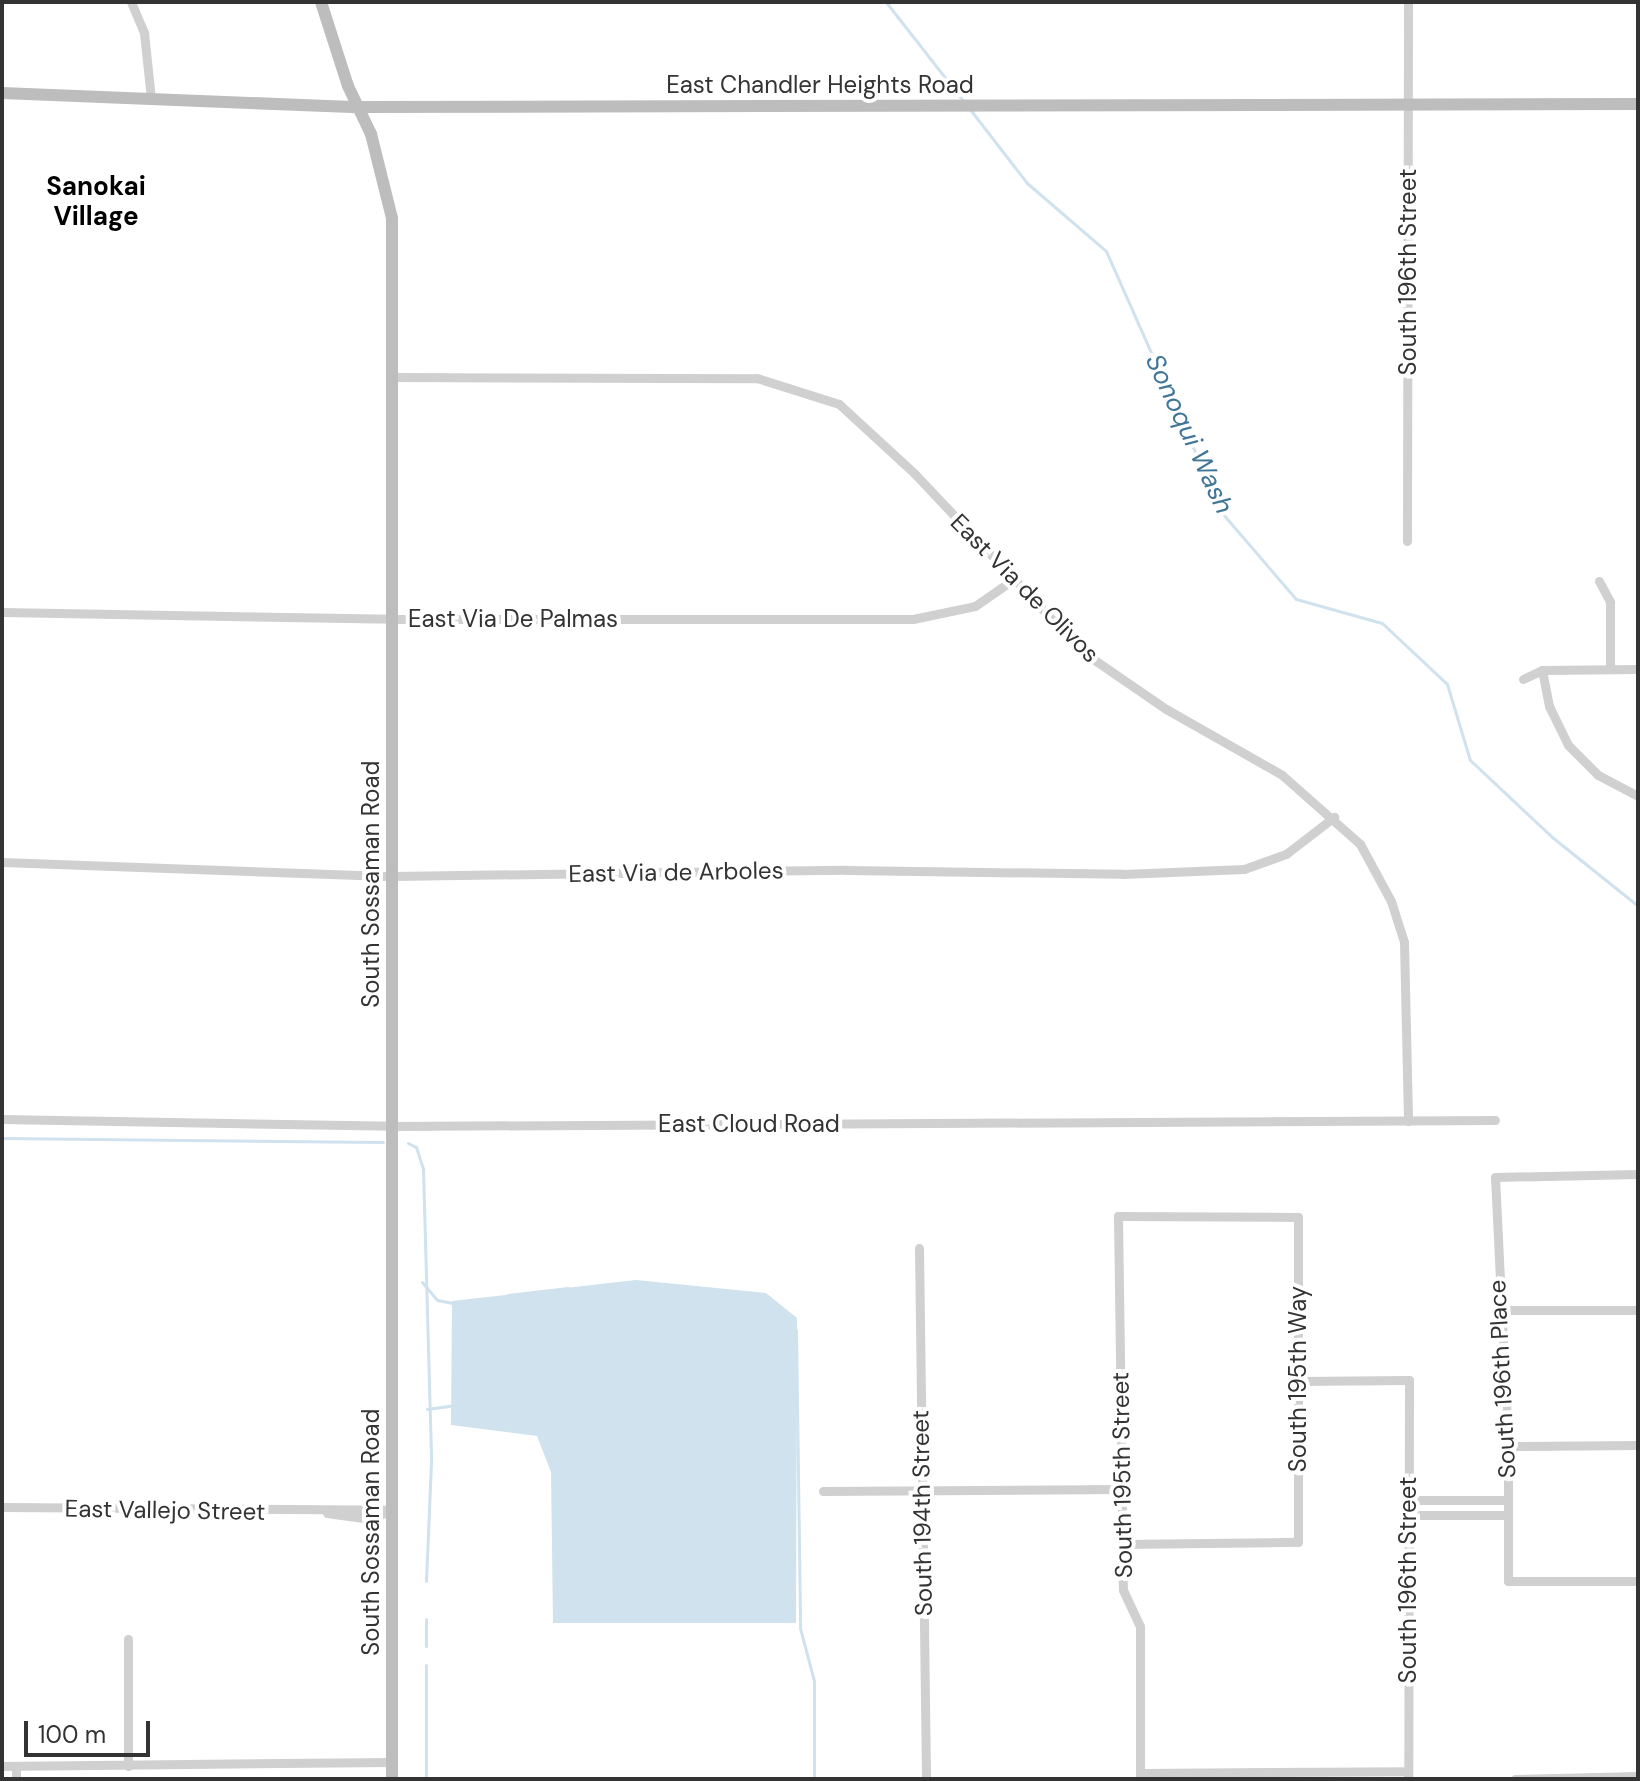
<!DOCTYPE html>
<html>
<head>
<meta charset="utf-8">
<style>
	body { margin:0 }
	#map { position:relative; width:1640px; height:1781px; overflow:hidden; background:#fff; font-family:"DM Sans",sans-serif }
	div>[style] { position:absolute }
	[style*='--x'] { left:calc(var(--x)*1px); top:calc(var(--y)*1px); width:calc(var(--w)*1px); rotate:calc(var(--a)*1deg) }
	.water>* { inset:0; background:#cfe2ee }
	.stream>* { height:3px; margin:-1.5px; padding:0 1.5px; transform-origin:1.5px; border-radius:1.5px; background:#cfe2ee }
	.minor>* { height:9px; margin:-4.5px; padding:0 4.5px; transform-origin:4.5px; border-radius:4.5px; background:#d0d0d0 }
	.secondary>* { height:12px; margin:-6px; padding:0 6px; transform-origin:6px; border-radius:6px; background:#bdbdbd }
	span { translate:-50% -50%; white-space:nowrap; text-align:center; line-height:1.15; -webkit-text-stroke:8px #fff; paint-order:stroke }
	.street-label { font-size:24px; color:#333 }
	.neighbourhood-label { font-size:26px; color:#000; font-weight:700 }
	.water-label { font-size:26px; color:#3f7597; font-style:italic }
	.frame { position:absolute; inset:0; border:4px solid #333; pointer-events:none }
	.scale { position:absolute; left:24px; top:1721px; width:126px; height:36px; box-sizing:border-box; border:4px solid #333; border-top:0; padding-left:10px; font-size:24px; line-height:28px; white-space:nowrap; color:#333; -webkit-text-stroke:6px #fff; paint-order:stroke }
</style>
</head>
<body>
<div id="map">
	<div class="water">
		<i style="clip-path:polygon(636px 1280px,766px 1293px,797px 1318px,796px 1623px,553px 1623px,551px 1472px,537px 1436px,451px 1425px,452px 1301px)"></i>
	</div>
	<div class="stream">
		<i style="--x:886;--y:2;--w:127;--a:52"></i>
		<i style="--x:969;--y:108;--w:95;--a:52.3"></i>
		<i style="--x:1027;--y:183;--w:104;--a:40.7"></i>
		<i style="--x:1106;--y:251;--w:287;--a:66.1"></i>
		<i style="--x:1222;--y:513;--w:113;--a:49.3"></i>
		<i style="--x:1296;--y:599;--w:89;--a:15.6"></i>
		<i style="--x:1382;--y:623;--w:89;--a:43.2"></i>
		<i style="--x:1447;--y:684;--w:79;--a:73.2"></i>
		<i style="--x:1470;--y:760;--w:112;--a:43.2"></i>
		<i style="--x:1552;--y:837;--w:110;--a:38.7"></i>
		<i style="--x:2;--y:1138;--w:381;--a:0.6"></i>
		<i style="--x:408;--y:1143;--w:9;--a:27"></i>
		<i style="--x:416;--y:1147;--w:23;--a:72"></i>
		<i style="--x:423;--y:1169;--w:293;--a:88.4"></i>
		<i style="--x:431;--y:1462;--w:119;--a:92.4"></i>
		<i style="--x:422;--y:1282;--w:23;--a:50"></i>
		<i style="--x:437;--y:1300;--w:16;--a:11"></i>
		<i style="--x:508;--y:1295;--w:60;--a:-6.7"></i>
		<i style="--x:796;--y:1330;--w:298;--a:89.2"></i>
		<i style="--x:800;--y:1628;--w:55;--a:75.2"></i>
		<i style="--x:814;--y:1681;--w:98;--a:90"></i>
		<i style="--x:427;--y:1409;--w:27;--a:-8"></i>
		<i style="--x:426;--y:1646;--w:27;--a:-90"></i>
		<i style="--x:426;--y:1665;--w:114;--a:90"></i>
	</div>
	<div class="minor">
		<i style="--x:131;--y:2;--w:34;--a:67"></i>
		<i style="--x:144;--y:33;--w:66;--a:83.9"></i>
		<i style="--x:394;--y:377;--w:363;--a:0.2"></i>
		<i style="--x:757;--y:378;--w:86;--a:17.6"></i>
		<i style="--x:839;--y:404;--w:103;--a:42.6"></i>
		<i style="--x:915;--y:474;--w:245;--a:46.7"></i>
		<i style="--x:1083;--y:652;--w:101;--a:34.5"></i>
		<i style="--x:1166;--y:709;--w:133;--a:29.6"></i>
		<i style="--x:1282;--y:775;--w:104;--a:41.5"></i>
		<i style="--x:1360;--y:844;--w:65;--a:61.5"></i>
		<i style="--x:1391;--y:901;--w:43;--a:72.4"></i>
		<i style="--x:1404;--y:942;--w:179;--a:88.7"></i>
		<i style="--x:1407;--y:541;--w:539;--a:-89.89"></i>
		<i style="--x:1599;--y:581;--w:24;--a:62"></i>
		<i style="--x:1610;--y:602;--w:67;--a:90"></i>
		<i style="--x:2;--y:612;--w:391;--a:1"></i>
		<i style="--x:393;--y:619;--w:520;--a:0"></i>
		<i style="--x:913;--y:619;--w:63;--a:-11.8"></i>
		<i style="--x:975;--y:606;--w:47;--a:-34.7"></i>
		<i style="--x:1542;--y:670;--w:37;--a:79"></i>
		<i style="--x:1549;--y:706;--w:43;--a:64"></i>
		<i style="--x:1568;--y:745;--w:42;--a:45"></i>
		<i style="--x:1598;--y:775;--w:45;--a:27.7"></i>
		<i style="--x:1523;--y:679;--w:21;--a:-25"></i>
		<i style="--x:1542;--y:670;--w:96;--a:-0.6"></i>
		<i style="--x:2;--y:862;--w:391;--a:2.1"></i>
		<i style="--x:393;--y:876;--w:454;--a:-0.8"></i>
		<i style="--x:847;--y:870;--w:276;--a:0.8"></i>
		<i style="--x:1123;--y:874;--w:121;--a:-2.4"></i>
		<i style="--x:1244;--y:869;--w:45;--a:-19.7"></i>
		<i style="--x:1286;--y:854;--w:61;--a:-37.6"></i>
		<i style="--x:2;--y:1119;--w:391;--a:1"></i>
		<i style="--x:393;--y:1126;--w:1102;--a:-0.31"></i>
		<i style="--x:1638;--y:1174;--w:143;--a:178.8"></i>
		<i style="--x:1495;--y:1177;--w:269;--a:87.2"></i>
		<i style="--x:1508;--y:1446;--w:135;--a:90"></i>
		<i style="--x:1508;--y:1581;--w:130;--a:0"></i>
		<i style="--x:919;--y:1248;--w:531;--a:89.24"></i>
		<i style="--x:1500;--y:1310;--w:138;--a:0"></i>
		<i style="--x:1298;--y:1381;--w:111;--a:-0.5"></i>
		<i style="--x:1409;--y:1380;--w:399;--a:90.1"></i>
		<i style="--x:1508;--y:1446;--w:130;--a:-0.4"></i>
		<i style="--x:823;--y:1491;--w:299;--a:-0.4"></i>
		<i style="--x:1408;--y:1500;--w:100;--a:0"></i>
		<i style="--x:2;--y:1507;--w:390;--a:0.4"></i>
		<i style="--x:327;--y:1513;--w:44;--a:7.8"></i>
		<i style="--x:371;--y:1519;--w:20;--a:-24"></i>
		<i style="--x:1407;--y:1515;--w:101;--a:0"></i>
		<i style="--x:1122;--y:1544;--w:176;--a:-0.7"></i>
		<i style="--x:1298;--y:1542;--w:325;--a:-90"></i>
		<i style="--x:1298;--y:1217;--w:180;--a:-179.7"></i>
		<i style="--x:1118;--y:1216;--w:273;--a:89.2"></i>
		<i style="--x:1122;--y:1489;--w:55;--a:90"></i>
		<i style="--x:1122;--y:1544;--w:46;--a:88.8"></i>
		<i style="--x:1123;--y:1590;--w:40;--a:65"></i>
		<i style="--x:1140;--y:1626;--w:153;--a:90"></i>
		<i style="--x:128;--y:1639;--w:127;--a:90"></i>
		<i style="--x:2;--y:1766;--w:390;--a:-0.6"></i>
		<i style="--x:1140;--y:1773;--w:268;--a:-0.4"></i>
		<i style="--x:16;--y:1779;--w:13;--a:-90"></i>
		<i style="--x:1515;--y:1779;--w:123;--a:-1.4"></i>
	</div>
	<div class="secondary">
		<i style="--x:321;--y:2;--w:88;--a:72.2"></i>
		<i style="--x:348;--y:86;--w:53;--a:64.4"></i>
		<i style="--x:371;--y:134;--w:87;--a:76"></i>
		<i style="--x:392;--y:218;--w:1561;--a:90"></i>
		<i style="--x:2;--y:93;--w:356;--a:2.3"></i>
		<i style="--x:358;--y:107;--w:1280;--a:-0.13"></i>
	</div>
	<div class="street-label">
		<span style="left:820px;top:85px">East Chandler Heights Road</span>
		<span style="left:1408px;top:272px;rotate:-90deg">South 196th Street</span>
		<span style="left:1025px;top:588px;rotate:45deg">East Via de Olivos</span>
		<span style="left:513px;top:619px">East Via De Palmas</span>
		<span style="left:676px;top:872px;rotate:-1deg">East Via de Arboles</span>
		<span style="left:371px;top:884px;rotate:-90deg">South Sossaman Road</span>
		<span style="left:749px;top:1124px">East Cloud Road</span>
		<span style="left:1298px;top:1379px;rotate:-90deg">South 195th Way</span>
		<span style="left:1502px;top:1379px;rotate:-93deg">South 196th Place</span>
		<span style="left:1122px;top:1475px;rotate:-91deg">South 195th Street</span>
		<span style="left:165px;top:1510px;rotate:1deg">East Vallejo Street</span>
		<span style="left:922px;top:1513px;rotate:-91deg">South 194th Street</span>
		<span style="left:371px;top:1532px;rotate:-90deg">South Sossaman Road</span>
		<span style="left:1408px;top:1580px;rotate:-90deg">South 196th Street</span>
	</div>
	<div class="neighbourhood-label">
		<span style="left:96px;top:202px">Sanokai<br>Village</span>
	</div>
	<div class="water-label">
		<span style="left:1189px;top:434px;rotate:65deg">Sonoqui Wash</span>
	</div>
	<div class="frame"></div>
	<div class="scale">100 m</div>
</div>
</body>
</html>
